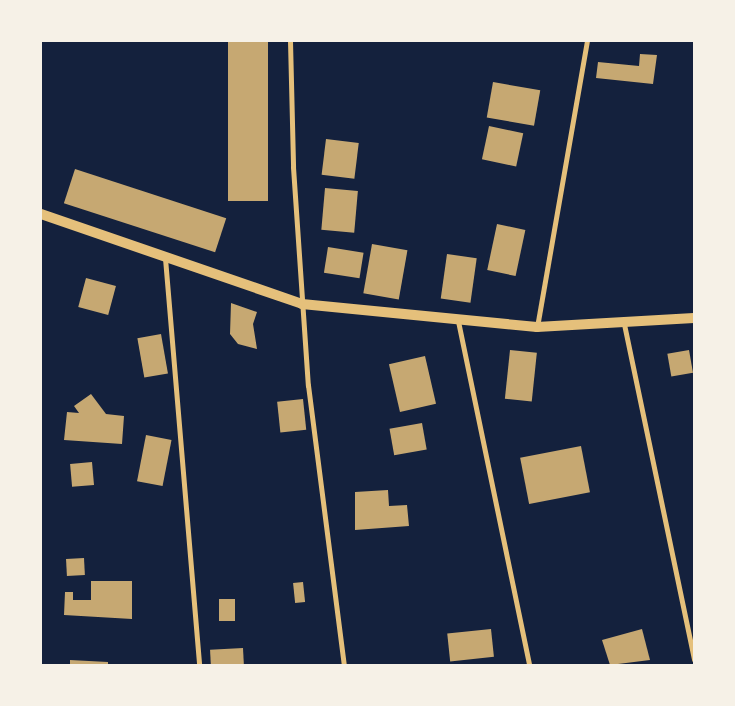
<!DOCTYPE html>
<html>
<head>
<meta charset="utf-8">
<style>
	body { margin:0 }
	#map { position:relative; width:735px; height:706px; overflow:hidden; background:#14213d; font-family:"Archivo Narrow",sans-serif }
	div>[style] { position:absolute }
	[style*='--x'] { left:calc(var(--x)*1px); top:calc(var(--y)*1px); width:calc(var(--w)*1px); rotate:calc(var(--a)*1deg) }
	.building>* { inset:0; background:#c6a872; transform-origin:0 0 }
	.minor>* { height:5px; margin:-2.5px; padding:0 2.5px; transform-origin:2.5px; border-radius:2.5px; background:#e5c07b }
	.secondary>* { height:10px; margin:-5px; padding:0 5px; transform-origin:5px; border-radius:5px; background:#e5c07b }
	span { translate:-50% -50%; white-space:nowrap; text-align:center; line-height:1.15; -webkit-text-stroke:4px #f6f1e7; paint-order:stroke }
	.frame { position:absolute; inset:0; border:42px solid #f6f1e7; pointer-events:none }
</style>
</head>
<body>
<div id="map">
	<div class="building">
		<i style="left:228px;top:41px;width:40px;height:160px"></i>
		<i style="clip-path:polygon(640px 54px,657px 55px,653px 84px,596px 78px,598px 62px,639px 66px)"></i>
		<i style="left:493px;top:82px;width:48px;height:36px;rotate:10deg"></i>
		<i style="left:489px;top:126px;width:35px;height:34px;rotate:12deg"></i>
		<i style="left:326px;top:139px;width:33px;height:36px;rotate:7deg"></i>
		<i style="left:75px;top:169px;width:159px;height:36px;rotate:18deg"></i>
		<i style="left:325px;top:188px;width:33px;height:42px;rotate:5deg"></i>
		<i style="left:497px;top:224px;width:29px;height:47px;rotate:12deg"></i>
		<i style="left:372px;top:244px;width:36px;height:50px;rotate:10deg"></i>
		<i style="left:328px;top:247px;width:36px;height:26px;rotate:9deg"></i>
		<i style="left:447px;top:254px;width:30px;height:45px;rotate:8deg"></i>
		<i style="left:86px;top:278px;width:31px;height:30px;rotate:15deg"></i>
		<i style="clip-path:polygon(231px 303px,257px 312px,253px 324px,257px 349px,238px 344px,230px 334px)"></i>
		<i style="left:161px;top:334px;width:40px;height:24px;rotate:80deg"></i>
		<i style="left:510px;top:350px;width:27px;height:49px;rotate:6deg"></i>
		<i style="left:689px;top:350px;width:23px;height:22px;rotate:80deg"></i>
		<i style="left:425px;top:356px;width:49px;height:37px;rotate:77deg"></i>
		<i style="clip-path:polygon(91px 394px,106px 414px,124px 416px,122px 444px,64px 440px,67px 412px,79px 413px,74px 406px)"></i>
		<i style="left:303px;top:399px;width:31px;height:26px;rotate:84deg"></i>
		<i style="left:422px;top:423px;width:27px;height:33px;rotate:80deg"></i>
		<i style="left:146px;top:435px;width:26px;height:47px;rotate:11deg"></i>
		<i style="left:581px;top:446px;width:47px;height:62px;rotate:79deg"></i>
		<i style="left:92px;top:462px;width:23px;height:22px;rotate:85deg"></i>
		<i style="clip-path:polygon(388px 490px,389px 506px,407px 505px,409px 526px,355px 530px,355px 492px)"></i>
		<i style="left:84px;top:558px;width:17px;height:18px;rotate:87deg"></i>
		<i style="clip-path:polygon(91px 581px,132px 581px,132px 619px,64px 615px,65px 592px,73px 592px,73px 600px,91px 600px)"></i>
		<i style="left:303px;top:582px;width:20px;height:10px;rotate:84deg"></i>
		<i style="left:219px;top:599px;width:16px;height:22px"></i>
		<i style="left:491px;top:629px;width:28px;height:44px;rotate:84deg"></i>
		<i style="clip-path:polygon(642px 629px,650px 660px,610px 665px,602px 640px)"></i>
		<i style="left:243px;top:648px;width:17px;height:33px;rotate:87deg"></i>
		<i style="clip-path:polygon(70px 660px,108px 662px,108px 665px,70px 665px)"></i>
	</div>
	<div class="minor">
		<i style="--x:290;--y:41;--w:126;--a:88.6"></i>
		<i style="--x:293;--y:167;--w:219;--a:86.1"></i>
		<i style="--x:308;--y:385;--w:282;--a:82.7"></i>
		<i style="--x:165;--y:258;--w:408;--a:85.2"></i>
		<i style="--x:458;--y:321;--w:351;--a:78.3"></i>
		<i style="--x:624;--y:324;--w:343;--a:78.2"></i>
		<i style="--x:537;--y:327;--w:290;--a:-80.1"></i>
	</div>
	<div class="secondary">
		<i style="--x:41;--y:214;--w:276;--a:19"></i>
		<i style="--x:302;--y:304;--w:236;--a:5.6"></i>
		<i style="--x:537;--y:327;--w:157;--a:-3.3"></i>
	</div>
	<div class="frame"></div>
</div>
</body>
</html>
